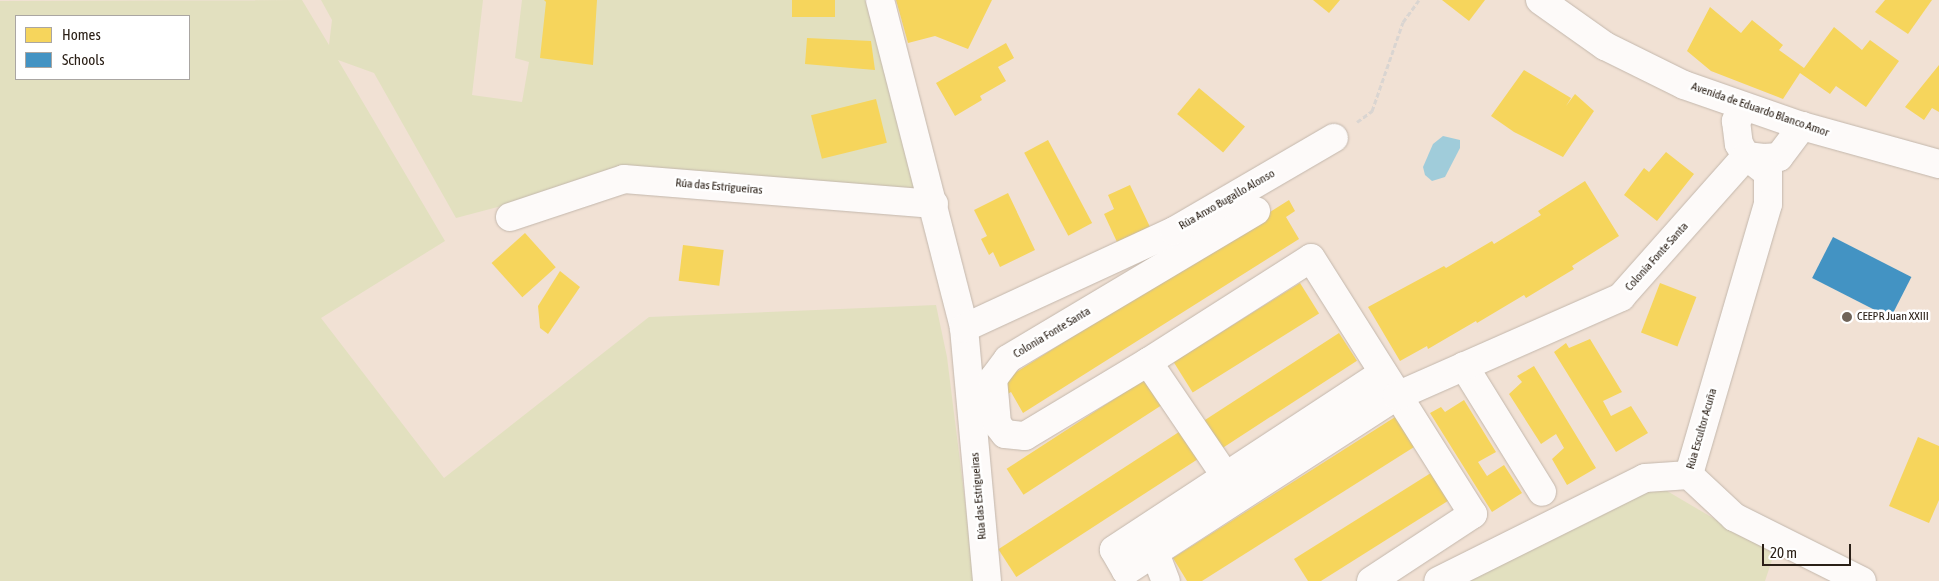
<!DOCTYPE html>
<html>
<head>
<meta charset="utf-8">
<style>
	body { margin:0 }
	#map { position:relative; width:1939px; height:581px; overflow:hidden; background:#f1e1d4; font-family:"Asap Condensed",sans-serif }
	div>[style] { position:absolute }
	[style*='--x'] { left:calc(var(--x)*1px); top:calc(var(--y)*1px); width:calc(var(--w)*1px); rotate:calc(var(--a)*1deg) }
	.green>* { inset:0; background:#e2e0bf }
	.water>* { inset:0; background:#a0ccda }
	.homes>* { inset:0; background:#f6d55c; transform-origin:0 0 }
	.schools>* { inset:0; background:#4393c3; transform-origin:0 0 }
	.path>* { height:3px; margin-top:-1.5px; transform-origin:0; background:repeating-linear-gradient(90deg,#dad5d1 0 5px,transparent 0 7.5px) }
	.roads { filter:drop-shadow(0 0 1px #c3b7ac) drop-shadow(0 0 1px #c3b7ac) }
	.minor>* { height:28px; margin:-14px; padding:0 14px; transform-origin:14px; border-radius:14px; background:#fdfaf9 }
	.dots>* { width:14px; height:14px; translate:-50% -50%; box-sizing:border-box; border:2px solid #fff; border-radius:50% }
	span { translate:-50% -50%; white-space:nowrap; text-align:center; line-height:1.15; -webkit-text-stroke:5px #fff; paint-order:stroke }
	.street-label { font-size:12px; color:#2b2017 }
	.poi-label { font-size:12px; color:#2b2017 }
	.left { translate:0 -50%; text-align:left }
	.legend { position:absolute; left:15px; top:15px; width:175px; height:65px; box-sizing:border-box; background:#fff; border:1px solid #aaa6a2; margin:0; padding:6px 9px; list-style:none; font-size:15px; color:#2b2017 }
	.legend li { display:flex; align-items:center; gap:10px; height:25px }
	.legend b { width:25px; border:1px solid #aaa6a2 }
	.scale { position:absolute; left:1762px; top:544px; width:89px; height:22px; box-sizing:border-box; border:2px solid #2b2017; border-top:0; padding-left:6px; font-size:15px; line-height:18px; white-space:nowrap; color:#2b2017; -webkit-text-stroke:4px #fff; paint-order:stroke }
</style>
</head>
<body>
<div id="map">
	<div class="green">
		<i style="clip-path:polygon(evenodd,302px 0,329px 45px,332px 20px,321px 0,483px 0,472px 95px,522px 102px,529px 62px,515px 58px,522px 0,865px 0,919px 178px,913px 188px,641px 169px,456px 218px,374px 73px,338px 60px,445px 241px,321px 318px,444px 478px,649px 317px,936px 305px,947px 357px,975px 581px,0 581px,0 1px,302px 0,16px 16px,189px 16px,189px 79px,16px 79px,16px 16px)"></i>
		<i style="clip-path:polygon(1645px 478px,1774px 554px,1765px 581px,1438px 581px)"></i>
	</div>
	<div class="water">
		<i style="clip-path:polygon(1443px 136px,1460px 140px,1460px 148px,1445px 177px,1432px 181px,1425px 175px,1423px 167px,1433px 144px)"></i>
	</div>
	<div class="homes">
		<i style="clip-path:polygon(544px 0,597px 0,593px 65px,540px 58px,546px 2px)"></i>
		<i style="left:792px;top:0;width:43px;height:17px"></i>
		<i style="clip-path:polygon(896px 0,992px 0,968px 49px,935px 36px,908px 43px)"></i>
		<i style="clip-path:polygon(1313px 0,1340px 0,1329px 13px)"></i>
		<i style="clip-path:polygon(1442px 0,1485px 0,1469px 21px)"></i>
		<i style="clip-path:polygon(1885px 0,1932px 0,1908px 34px,1875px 12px)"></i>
		<i style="clip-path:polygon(1710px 7px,1741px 33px,1752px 20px,1783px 45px,1779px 50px,1804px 68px,1834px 27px,1862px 50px,1870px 40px,1899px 61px,1866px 107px,1836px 86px,1830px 94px,1800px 73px,1783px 99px,1711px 71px,1687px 51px)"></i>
		<i style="clip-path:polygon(807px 38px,871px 41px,875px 70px,805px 64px)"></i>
		<i style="clip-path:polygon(1006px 43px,1014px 58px,998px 67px,1006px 81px,980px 96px,982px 100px,955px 116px,936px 83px)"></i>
		<i style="clip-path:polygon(1939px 65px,1939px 112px,1932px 108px,1924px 120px,1905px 107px)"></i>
		<i style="clip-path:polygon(1524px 70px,1571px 98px,1566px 106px,1575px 94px,1594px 111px,1563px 157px,1514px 132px,1491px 116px)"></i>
		<i style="left:1199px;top:88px;width:60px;height:34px;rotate:40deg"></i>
		<i style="left:876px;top:99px;width:45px;height:67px;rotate:76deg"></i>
		<i style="left:1048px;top:140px;width:94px;height:27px;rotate:62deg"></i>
		<i style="clip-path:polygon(1666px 152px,1694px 174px,1657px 221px,1624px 195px,1644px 168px,1649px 172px)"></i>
		<i style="clip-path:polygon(1585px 181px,1619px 236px,1572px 266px,1574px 269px,1526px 298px,1524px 295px,1477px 323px,1476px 321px,1428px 349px,1427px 346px,1400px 361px,1368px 307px,1444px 266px,1446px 268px,1492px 241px,1494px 244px,1541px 215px,1538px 211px)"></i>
		<i style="clip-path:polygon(1130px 185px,1150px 227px,1117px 242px,1104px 214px,1114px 209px,1108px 195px)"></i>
		<i style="clip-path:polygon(1008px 193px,1035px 250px,1000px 267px,993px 252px,989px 255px,981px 239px,987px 236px,974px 210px)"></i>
		<i style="clip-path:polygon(1289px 200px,1295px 211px,1286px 217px,1299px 239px,1023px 413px,1011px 392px,1001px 398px,994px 386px)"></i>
		<i style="left:525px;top:233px;width:46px;height:45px;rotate:48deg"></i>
		<i style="left:683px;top:245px;width:41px;height:36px;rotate:7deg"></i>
		<i style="clip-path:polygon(560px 271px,580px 287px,548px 334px,540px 328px,538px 306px)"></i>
		<i style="left:1300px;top:283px;width:36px;height:149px;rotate:58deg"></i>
		<i style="left:1660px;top:283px;width:39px;height:53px;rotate:21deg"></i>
		<i style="left:1339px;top:333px;width:33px;height:163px;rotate:57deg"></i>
		<i style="clip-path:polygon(1590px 339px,1622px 392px,1603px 401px,1611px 416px,1631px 406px,1648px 433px,1616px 452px,1554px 352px,1566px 343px,1569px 348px)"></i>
		<i style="clip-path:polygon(1534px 366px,1596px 468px,1567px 485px,1552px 459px,1564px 448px,1556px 434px,1541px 444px,1509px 394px,1522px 382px,1517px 376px)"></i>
		<i style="left:1145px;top:379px;width:31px;height:165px;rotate:57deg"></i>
		<i style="clip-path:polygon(1464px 400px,1496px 452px,1478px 462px,1487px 476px,1504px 465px,1522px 493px,1492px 512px,1430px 413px,1441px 407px,1445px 412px)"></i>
		<i style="clip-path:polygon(1403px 412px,1422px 442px,1202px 581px,1187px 581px,1173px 558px)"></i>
		<i style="left:1182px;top:430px;width:33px;height:219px;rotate:57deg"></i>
		<i style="clip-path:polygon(1918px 437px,1939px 446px,1939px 500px,1929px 523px,1889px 506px)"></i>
		<i style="clip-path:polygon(1434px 471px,1451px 499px,1321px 581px,1308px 581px,1294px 559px)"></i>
	</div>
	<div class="schools">
		<i style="left:1833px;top:237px;width:88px;height:46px;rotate:27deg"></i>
	</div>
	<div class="path">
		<i style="--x:1357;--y:122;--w:19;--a:-36"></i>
		<i style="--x:1372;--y:111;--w:94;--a:-70.8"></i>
		<i style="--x:1403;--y:22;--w:27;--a:-54"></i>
	</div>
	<div class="roads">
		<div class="minor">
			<i style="--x:880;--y:0;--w:339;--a:75.6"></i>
			<i style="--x:964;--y:328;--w:254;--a:84.8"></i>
			<i style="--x:1540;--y:0;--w:80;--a:35.3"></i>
			<i style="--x:1605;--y:46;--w:88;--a:26.3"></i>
			<i style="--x:1684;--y:85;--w:125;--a:19.2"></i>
			<i style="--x:1802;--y:126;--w:142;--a:15.5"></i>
			<i style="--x:1745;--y:108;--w:16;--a:125"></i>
			<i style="--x:1736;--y:121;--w:23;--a:83"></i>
			<i style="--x:1739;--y:144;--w:14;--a:60"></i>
			<i style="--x:1746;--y:156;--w:18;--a:6"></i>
			<i style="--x:1764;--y:158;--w:15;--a:-4"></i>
			<i style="--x:1779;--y:157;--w:39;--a:-53"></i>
			<i style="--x:1256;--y:211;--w:289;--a:149.2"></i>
			<i style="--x:1008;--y:359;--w:25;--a:127"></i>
			<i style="--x:993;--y:379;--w:45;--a:84.9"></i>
			<i style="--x:997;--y:424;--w:13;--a:51"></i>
			<i style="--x:1005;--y:434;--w:20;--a:6"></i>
			<i style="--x:1025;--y:436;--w:144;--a:-31"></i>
			<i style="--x:1148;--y:362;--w:193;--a:-32.5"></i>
			<i style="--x:1311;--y:258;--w:303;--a:57.7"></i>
			<i style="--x:1473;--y:514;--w:122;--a:146.7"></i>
			<i style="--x:510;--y:217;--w:120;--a:-18.4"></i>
			<i style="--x:624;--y:179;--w:311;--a:4.6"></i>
			<i style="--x:964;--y:328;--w:231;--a:-24.8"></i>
			<i style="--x:1174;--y:231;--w:185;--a:-30.2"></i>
			<i style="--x:1148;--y:362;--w:155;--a:55.8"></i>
			<i style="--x:1464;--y:366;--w:148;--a:58.2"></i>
			<i style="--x:1383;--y:373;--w:322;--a:146.7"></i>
			<i style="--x:1114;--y:550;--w:24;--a:60"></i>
			<i style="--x:1126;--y:571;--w:323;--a:-32.9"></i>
			<i style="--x:1397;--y:396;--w:245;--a:-23.8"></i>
			<i style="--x:1621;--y:297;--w:188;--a:-48.4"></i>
			<i style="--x:1746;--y:156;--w:28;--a:38"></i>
			<i style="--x:1768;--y:173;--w:31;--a:90"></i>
			<i style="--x:1768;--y:204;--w:282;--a:106.3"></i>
			<i style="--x:1689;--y:475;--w:44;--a:176.1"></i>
			<i style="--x:1645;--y:478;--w:231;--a:153.5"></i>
			<i style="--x:1689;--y:475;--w:62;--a:43"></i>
			<i style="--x:1734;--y:517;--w:143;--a:26.6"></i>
			<i style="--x:1155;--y:553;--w:30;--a:69"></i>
		</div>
	</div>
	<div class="dots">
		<i style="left:1847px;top:317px;background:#706459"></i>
	</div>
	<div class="street-label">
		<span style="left:1760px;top:110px;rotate:19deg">Avenida de Eduardo Blanco Amor</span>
		<span style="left:719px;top:187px;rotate:5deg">Rúa das Estrigueiras</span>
		<span style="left:1227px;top:200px;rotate:-30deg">Rúa Anxo Bugallo Alonso</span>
		<span style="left:1657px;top:257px;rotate:-48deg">Colonia Fonte Santa</span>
		<span style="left:1052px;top:333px;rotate:-31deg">Colonia Fonte Santa</span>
		<span style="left:1702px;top:429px;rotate:-74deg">Rúa Escultor Acuña</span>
		<span style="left:979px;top:496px;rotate:-95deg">Rúa das Estrigueiras</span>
	</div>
	<div class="poi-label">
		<span class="left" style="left:1857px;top:317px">CEEPR Juan XXIII</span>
	</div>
	<ul class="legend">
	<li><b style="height:14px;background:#f6d55c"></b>Homes</li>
	<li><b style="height:14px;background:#4393c3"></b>Schools</li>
	</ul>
	<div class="scale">20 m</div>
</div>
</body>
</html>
